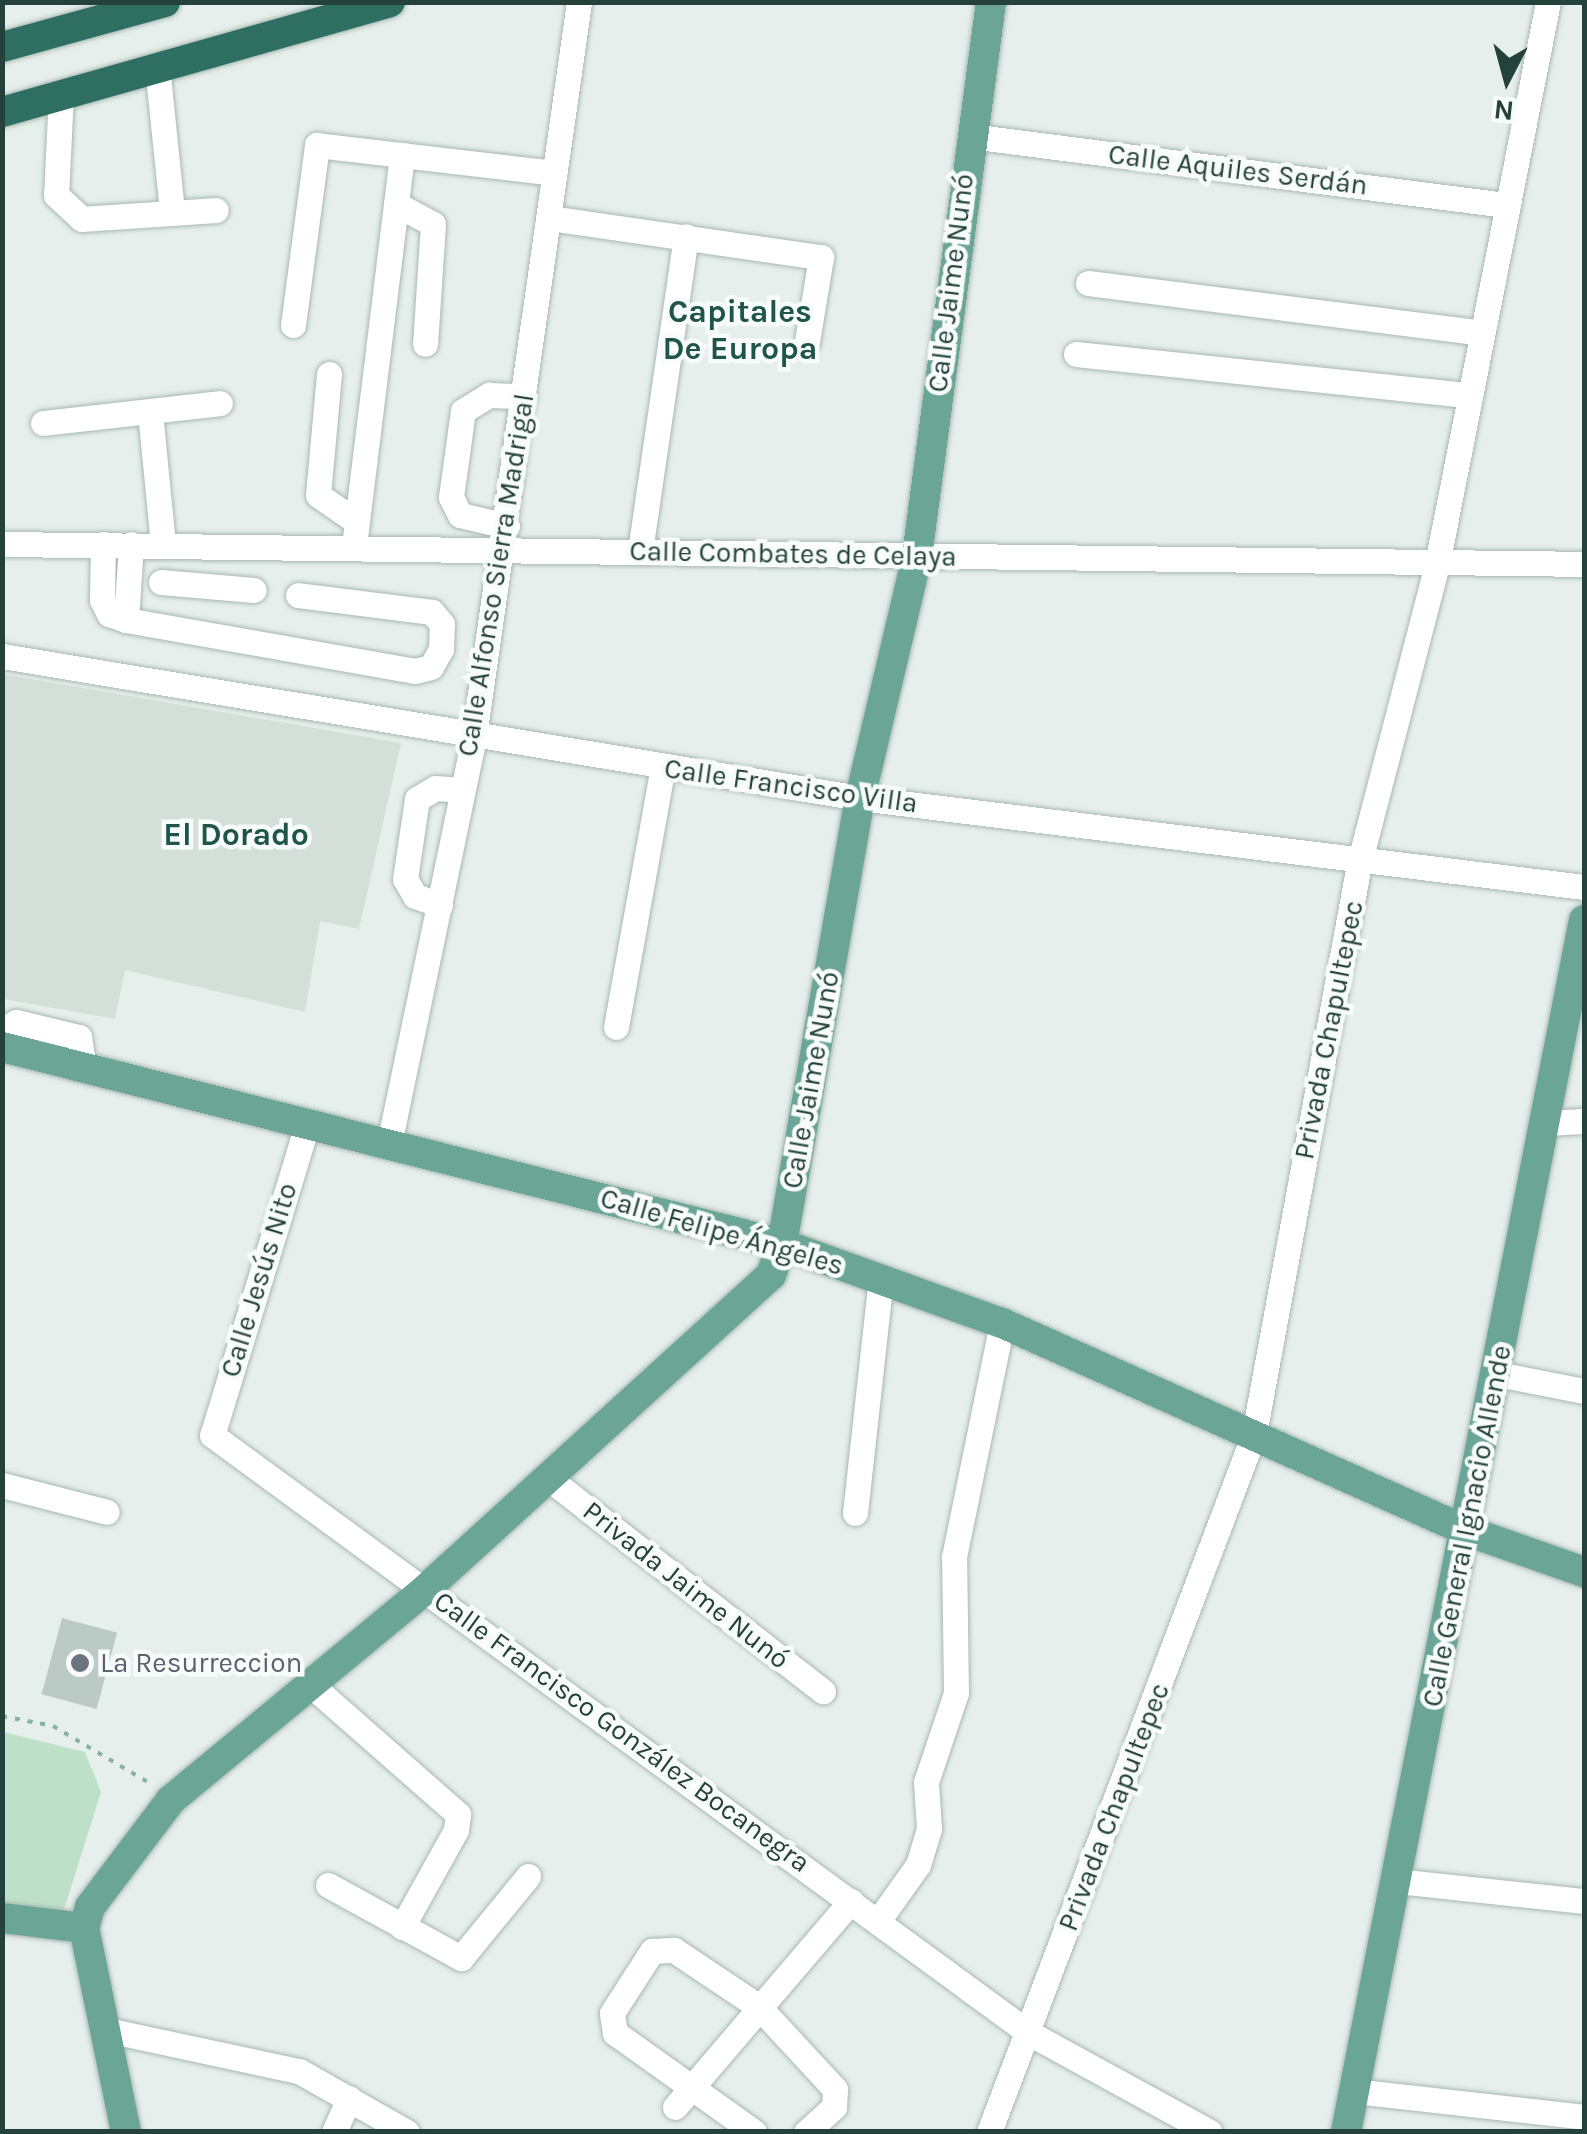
<!DOCTYPE html>
<html>
<head>
<meta charset="utf-8">
<style>
	body { margin:0 }
	#map { position:relative; width:1587px; height:2134px; overflow:hidden; background:#e6efeb; font-family:Karla,sans-serif }
	div>[style] { position:absolute }
	[style*='--x'] { left:calc(var(--x)*1px); top:calc(var(--y)*1px); width:calc(var(--w)*1px); rotate:calc(var(--a)*1deg) }
	.built>* { inset:0; background:#d4dfda }
	.green>* { inset:0; background:#bfe0c8 }
	.building>* { inset:0; background:#bbcac4; transform-origin:0 0 }
	.path>* { height:4px; margin-top:-2px; transform-origin:0; background:repeating-linear-gradient(90deg,#86b3a5 0 5px,transparent 0 13px) }
	.roads { filter:drop-shadow(0 0 2px #a8b8b2) drop-shadow(0 0 2px #a8b8b2) }
	.minor>* { height:25px; margin:-12.5px; padding:0 12.5px; transform-origin:12.5px; border-radius:12.5px; background:#fff }
	.major>* { height:30px; margin:-15px; padding:0 15px; transform-origin:15px; border-radius:15px; background:#6aa596 }
	.highway>* { height:30px; margin:-15px; padding:0 15px; transform-origin:15px; border-radius:15px; background:#2f6f62 }
	.dots>* { width:28px; height:28px; translate:-50% -50%; box-sizing:border-box; border:5px solid #f7fbf9; border-radius:50% }
	span { translate:-50% -50%; white-space:nowrap; text-align:center; line-height:1.15; -webkit-text-stroke:9px #f7fbf9; paint-order:stroke }
	.street-label { font-size:28px; color:#24423a }
	.worship-label { font-size:28px; color:#5b616d }
	.left { translate:0 -50%; text-align:left }
	.quarter-label { font-size:32px; color:#1f5548; font-weight:700 }
	.frame { position:absolute; inset:0; border:5px solid #24423a; pointer-events:none }
	.north { position:absolute; left:1457px; top:30px; width:100px; height:100px; -webkit-text-stroke:8px #f7fbf9; paint-order:stroke; rotate:186deg; font-size:28px; font-weight:700; line-height:40px; text-align:center; color:#24423a }
	.north::after { content:''; display:block; margin:auto; width:35px; height:45px; background:#24423a; clip-path:polygon(50% 0,100% 100%,50% 72%,0 100%) }
</style>
</head>
<body>
<div id="map">
	<div class="built">
		<i style="clip-path:polygon(2px 674px,401px 743px,359px 929px,320px 921px,305px 1012px,125px 970px,115px 1019px,3px 999px)"></i>
	</div>
	<div class="green">
		<i style="clip-path:polygon(3px 1732px,85px 1752px,101px 1792px,62px 1916px,3px 1905px)"></i>
	</div>
	<div class="building">
		<i style="left:62px;top:1618px;width:57px;height:79px;rotate:15deg"></i>
	</div>
	<div class="path">
		<i style="--x:2;--y:1716;--w:52;--a:11.1"></i>
		<i style="--x:53;--y:1726;--w:114;--a:30.6"></i>
	</div>
	<div class="roads">
		<div class="minor">
			<i style="--x:157;--y:66;--w:145;--a:84.1"></i>
			<i style="--x:61;--y:94;--w:101;--a:92.8"></i>
			<i style="--x:56;--y:195;--w:35;--a:43"></i>
			<i style="--x:82;--y:219;--w:134;--a:-3.8"></i>
			<i style="--x:970;--y:136;--w:540;--a:7.34"></i>
			<i style="--x:396;--y:204;--w:42;--a:28.4"></i>
			<i style="--x:433;--y:224;--w:120;--a:93.8"></i>
			<i style="--x:549;--y:218;--w:275;--a:8.2"></i>
			<i style="--x:821;--y:257;--w:86;--a:99.4"></i>
			<i style="--x:1088;--y:283;--w:397;--a:7.2"></i>
			<i style="--x:293;--y:325;--w:182;--a:-82.4"></i>
			<i style="--x:317;--y:145;--w:239;--a:6.7"></i>
			<i style="--x:1076;--y:354;--w:395;--a:6"></i>
			<i style="--x:329;--y:374;--w:121;--a:95.2"></i>
			<i style="--x:318;--y:495;--w:47;--a:34.7"></i>
			<i style="--x:150;--y:412;--w:133;--a:84.4"></i>
			<i style="--x:43;--y:423;--w:178;--a:-6.4"></i>
			<i style="--x:507;--y:526;--w:48;--a:-166.8"></i>
			<i style="--x:460;--y:515;--w:20;--a:-117"></i>
			<i style="--x:451;--y:497;--w:87;--a:-82.1"></i>
			<i style="--x:463;--y:411;--w:31;--a:-32"></i>
			<i style="--x:489;--y:395;--w:35;--a:2"></i>
			<i style="--x:2;--y:544;--w:1582;--a:0.72"></i>
			<i style="--x:103;--y:544;--w:56;--a:91"></i>
			<i style="--x:102;--y:600;--w:16;--a:63"></i>
			<i style="--x:109;--y:614;--w:18;--a:19"></i>
			<i style="--x:126;--y:620;--w:293;--a:10"></i>
			<i style="--x:415;--y:671;--w:16;--a:-14"></i>
			<i style="--x:431;--y:667;--w:21;--a:-61"></i>
			<i style="--x:441;--y:649;--w:25;--a:-88"></i>
			<i style="--x:442;--y:624;--w:16;--a:-130"></i>
			<i style="--x:432;--y:612;--w:135;--a:-172.8"></i>
			<i style="--x:354;--y:546;--w:394;--a:-83"></i>
			<i style="--x:640;--y:551;--w:318;--a:-81.7"></i>
			<i style="--x:161;--y:582;--w:93;--a:4.9"></i>
			<i style="--x:126;--y:620;--w:76;--a:-86.2"></i>
			<i style="--x:2;--y:656;--w:870;--a:9.4"></i>
			<i style="--x:860;--y:798;--w:729;--a:7.01"></i>
			<i style="--x:440;--y:905;--w:27;--a:-160"></i>
			<i style="--x:415;--y:896;--w:20;--a:-120"></i>
			<i style="--x:405;--y:879;--w:81;--a:-81.5"></i>
			<i style="--x:417;--y:799;--w:21;--a:-31"></i>
			<i style="--x:435;--y:788;--w:27;--a:4"></i>
			<i style="--x:616;--y:1027;--w:264;--a:-79.8"></i>
			<i style="--x:2;--y:1030;--w:16;--a:-30"></i>
			<i style="--x:16;--y:1022;--w:65;--a:13.4"></i>
			<i style="--x:79;--y:1037;--w:30;--a:81"></i>
			<i style="--x:1545;--y:1123;--w:39;--a:-3"></i>
			<i style="--x:307;--y:1125;--w:324;--a:107"></i>
			<i style="--x:212;--y:1435;--w:1012;--a:36.2"></i>
			<i style="--x:1029;--y:2033;--w:206;--a:28.7"></i>
			<i style="--x:389;--y:1144;--w:417;--a:-78.2"></i>
			<i style="--x:474;--y:736;--w:741;--a:-81.86"></i>
			<i style="--x:1497;--y:1374;--w:89;--a:11.1"></i>
			<i style="--x:548;--y:1478;--w:348;--a:37.8"></i>
			<i style="--x:2;--y:1485;--w:108;--a:14.4"></i>
			<i style="--x:855;--y:1513;--w:235;--a:-83.7"></i>
			<i style="--x:311;--y:1685;--w:196;--a:41.3"></i>
			<i style="--x:458;--y:1814;--w:16;--a:97"></i>
			<i style="--x:456;--y:1830;--w:111;--a:119.1"></i>
			<i style="--x:1396;--y:1881;--w:189;--a:6.1"></i>
			<i style="--x:328;--y:1885;--w:152;--a:28.8"></i>
			<i style="--x:461;--y:1958;--w:106;--a:-50.7"></i>
			<i style="--x:878;--y:1921;--w:69;--a:-54.5"></i>
			<i style="--x:918;--y:1865;--w:38;--a:-73"></i>
			<i style="--x:929;--y:1829;--w:47;--a:-93.7"></i>
			<i style="--x:926;--y:1782;--w:94;--a:-71.4"></i>
			<i style="--x:956;--y:1693;--w:136;--a:-90.8"></i>
			<i style="--x:954;--y:1557;--w:239;--a:-78.4"></i>
			<i style="--x:107;--y:2030;--w:196;--a:12.1"></i>
			<i style="--x:299;--y:2071;--w:124;--a:29.5"></i>
			<i style="--x:1354;--y:2091;--w:231;--a:6.4"></i>
			<i style="--x:675;--y:2107;--w:271;--a:-49.5"></i>
			<i style="--x:334;--y:2132;--w:37;--a:-66"></i>
			<i style="--x:754;--y:2132;--w:171;--a:-144.5"></i>
			<i style="--x:615;--y:2033;--w:20;--a:-99"></i>
			<i style="--x:612;--y:2013;--w:74;--a:-57.2"></i>
			<i style="--x:652;--y:1951;--w:22;--a:-3"></i>
			<i style="--x:674;--y:1950;--w:102;--a:33.8"></i>
			<i style="--x:759;--y:2007;--w:112;--a:47.2"></i>
			<i style="--x:835;--y:2089;--w:18;--a:93"></i>
			<i style="--x:834;--y:2107;--w:38;--a:138"></i>
			<i style="--x:989;--y:2132;--w:747;--a:-69.21"></i>
			<i style="--x:1254;--y:1434;--w:580;--a:-79.56"></i>
			<i style="--x:1359;--y:864;--w:310;--a:-75.4"></i>
			<i style="--x:1437;--y:564;--w:573;--a:-78.83"></i>
		</div>
		<div class="major">
			<i style="--x:2;--y:1047;--w:804;--a:14.17"></i>
			<i style="--x:782;--y:1244;--w:234;--a:19.8"></i>
			<i style="--x:1002;--y:1323;--w:509;--a:24.1"></i>
			<i style="--x:1467;--y:1531;--w:124;--a:19.3"></i>
			<i style="--x:2;--y:1918;--w:83;--a:7"></i>
			<i style="--x:126;--y:2132;--w:208;--a:-101.6"></i>
			<i style="--x:84;--y:1928;--w:22;--a:-74"></i>
			<i style="--x:90;--y:1907;--w:134;--a:-52.9"></i>
			<i style="--x:171;--y:1800;--w:332;--a:-39.6"></i>
			<i style="--x:427;--y:1588;--w:465;--a:-42.3"></i>
			<i style="--x:771;--y:1275;--w:33;--a:-70"></i>
			<i style="--x:782;--y:1244;--w:453;--a:-80.1"></i>
			<i style="--x:860;--y:798;--w:249;--a:-76.7"></i>
			<i style="--x:917;--y:556;--w:559;--a:-82.39"></i>
			<i style="--x:1346;--y:2132;--w:1235;--a:-78.89"></i>
		</div>
		<div class="highway">
			<i style="--x:2;--y:47;--w:169;--a:-15.4"></i>
			<i style="--x:2;--y:112;--w:403;--a:-15.8"></i>
		</div>
	</div>
	<div class="dots">
		<i style="left:80px;top:1663px;background:#6b7280"></i>
	</div>
	<div class="street-label">
		<span style="left:1238px;top:170px;rotate:7deg">Calle Aquiles Serdán</span>
		<span style="left:951px;top:283px;rotate:-83deg">Calle Jaime Nunó</span>
		<span style="left:793px;top:554px;rotate:1deg">Calle Combates de Celaya</span>
		<span style="left:496px;top:575px;rotate:-81deg">Calle Alfonso Sierra Madrigal</span>
		<span style="left:791px;top:786px;rotate:8deg">Calle Francisco Villa</span>
		<span style="left:1329px;top:1030px;rotate:-79deg">Privada Chapultepec</span>
		<span style="left:811px;top:1080px;rotate:-80deg">Calle Jaime Nunó</span>
		<span style="left:722px;top:1232px;rotate:16deg">Calle Felipe Ángeles</span>
		<span style="left:259px;top:1280px;rotate:-73deg">Calle Jesús Nito</span>
		<span style="left:1467px;top:1526px;rotate:-79deg">Calle General Ignacio Allende</span>
		<span style="left:686px;top:1585px;rotate:38deg">Privada Jaime Nunó</span>
		<span style="left:622px;top:1732px;rotate:36deg">Calle Francisco González Bocanegra</span>
		<span style="left:1114px;top:1807px;rotate:-69deg">Privada Chapultepec</span>
	</div>
	<div class="worship-label">
		<span class="left" style="left:100px;top:1663px">La Resurreccion</span>
	</div>
	<div class="quarter-label">
		<span style="left:740px;top:331px">Capitales<br>De Europa</span>
		<span style="left:236px;top:835px">El Dorado</span>
	</div>
	<div class="frame"></div>
	<div class="north">N</div>
</div>
</body>
</html>
